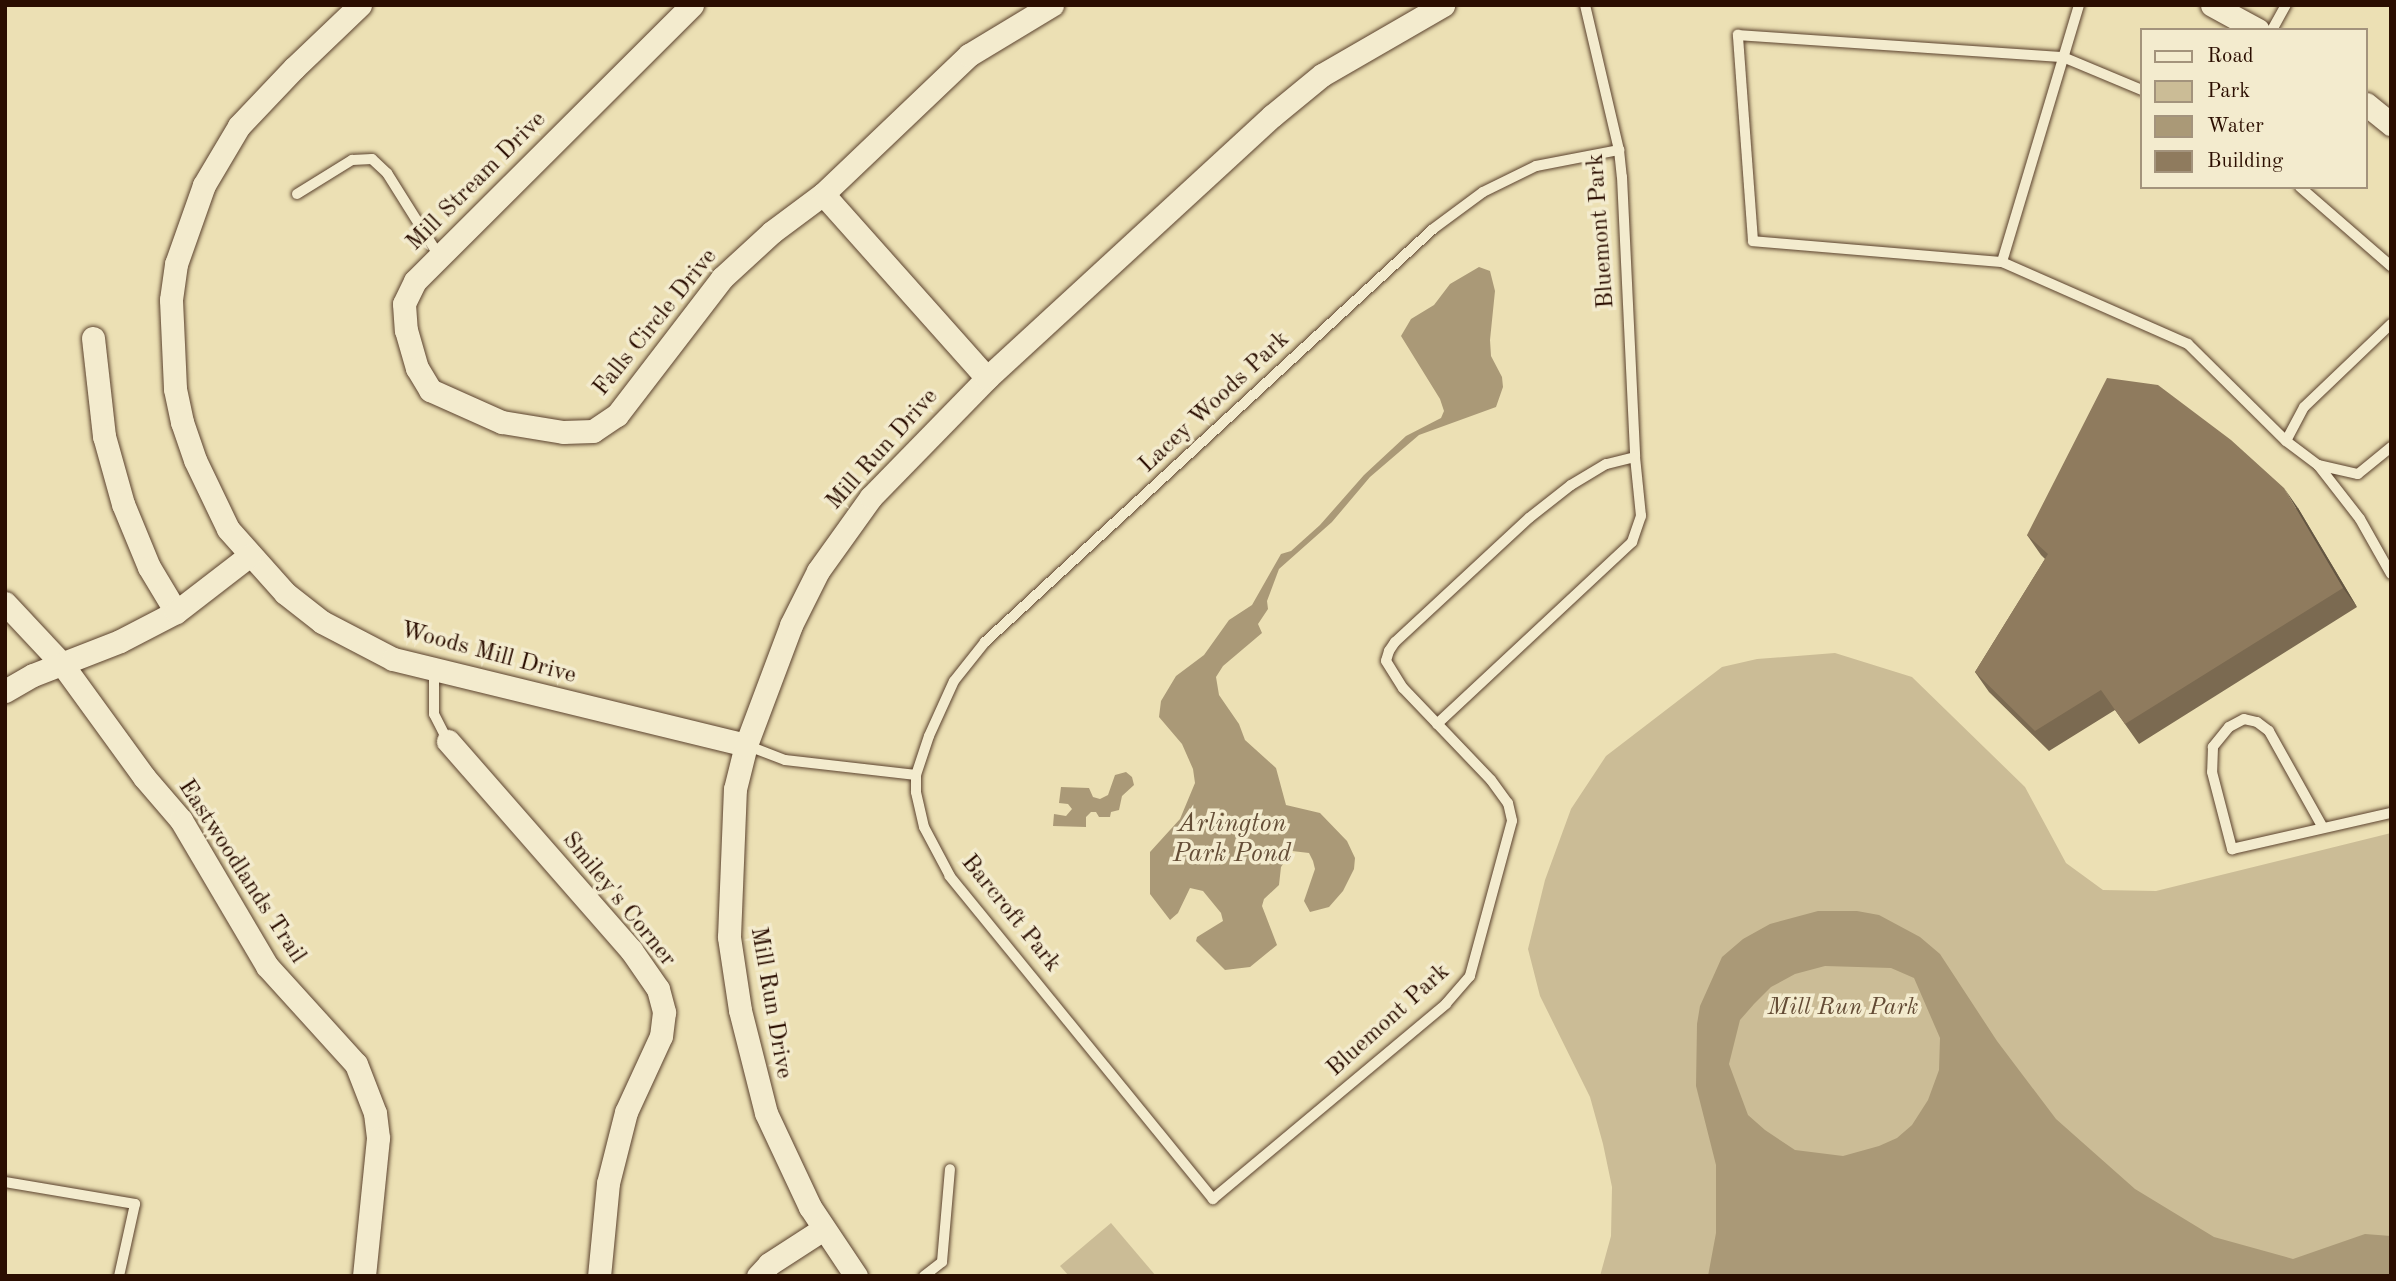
<!DOCTYPE html>
<html>
<head>
<meta charset="utf-8">
<style>
	body { margin:0 }
	#map { position:relative; width:2396px; height:1281px; overflow:hidden; background:#ece0b4; font-family:"Old Standard TT",serif }
	div>[style] { position:absolute }
	[style*='--x'] { left:calc(var(--x)*1px); top:calc(var(--y)*1px); width:calc(var(--w)*1px); rotate:calc(var(--a)*1deg) }
	.green>* { inset:0; background:#cbbc96 }
	.water>* { inset:0; background:#a97 }
	.roads { filter:drop-shadow(0 0 2px #5b422e) drop-shadow(0 0 2px #5b422e) }
	.lane>* { height:10px; margin:-5px; padding:0 5px; transform-origin:5px; border-radius:5px; background:#f3ebce }
	.street>* { height:23px; margin:-11.5px; padding:0 11.5px; transform-origin:11.5px; border-radius:11.5px; background:#f3ebce }
	.wall>* { inset:0; background:#7b6a51 }
	.shaded-wall>* { inset:0; background:#645642 }
	.building>* { inset:0; background:#8f7b5e }
	span { translate:-50% -50%; white-space:nowrap; text-align:center; line-height:1.15; -webkit-text-stroke:7px #f3ebce; paint-order:stroke }
	.street-label { font-size:24px; color:#2b0e01 }
	.park-label { font-size:24px; color:#634b35; font-style:italic }
	.water-label { font-size:26px; color:#644d36; font-style:italic }
	.frame { position:absolute; inset:0; border:7px solid #2b0e01; pointer-events:none }
	.legend { position:absolute; left:2140px; top:28px; width:228px; height:161px; box-sizing:border-box; background:#f3ebce; border:2px solid #a3937c; margin:0; padding:9px 12px; list-style:none; font-size:21px; color:#2b0e01 }
	.legend li { display:flex; align-items:center; gap:14px; height:35px }
	.legend b { width:35px; border:2px solid #a3937c }
</style>
</head>
<body>
<div id="map">
	<div class="green">
		<i style="clip-path:polygon(1835px 653px,1912px 677px,2025px 787px,2066px 863px,2103px 890px,2156px 891px,2391px 833px,2391px 1276px,1600px 1276px,1611px 1236px,1612px 1187px,1603px 1144px,1590px 1097px,1540px 996px,1528px 949px,1545px 880px,1571px 809px,1606px 756px,1722px 667px,1757px 659px)"></i>
		<i style="clip-path:polygon(1111px 1223px,1156px 1276px,1069px 1276px,1060px 1266px)"></i>
	</div>
	<div class="water">
		<i style="clip-path:polygon(1479px 267px,1490px 271px,1495px 291px,1490px 340px,1491px 356px,1502px 377px,1503px 387px,1496px 407px,1419px 435px,1370px 477px,1332px 522px,1279px 569px,1267px 601px,1268px 609px,1258px 624px,1262px 633px,1223px 666px,1216px 677px,1219px 695px,1239px 724px,1245px 740px,1276px 768px,1286px 805px,1320px 813px,1347px 841px,1355px 858px,1354px 869px,1343px 891px,1329px 907px,1310px 912px,1304px 901px,1315px 869px,1313px 861px,1309px 853px,1292px 851px,1281px 867px,1279px 885px,1264px 899px,1262px 906px,1277px 945px,1250px 967px,1225px 970px,1196px 941px,1197px 937px,1223px 921px,1221px 913px,1203px 891px,1190px 888px,1178px 913px,1170px 920px,1150px 894px,1150px 852px,1180px 819px,1195px 783px,1193px 769px,1182px 744px,1159px 717px,1161px 701px,1176px 676px,1204px 655px,1229px 620px,1252px 605px,1281px 554px,1291px 551px,1320px 525px,1364px 475px,1406px 436px,1441px 418px,1444px 411px,1440px 399px,1401px 336px,1411px 319px,1434px 305px,1450px 284px)"></i>
		<i style="clip-path:polygon(1126px 772px,1132px 777px,1134px 785px,1122px 796px,1119px 810px,1111px 812px,1110px 817px,1099px 817px,1096px 812px,1091px 812px,1086px 817px,1086px 827px,1053px 826px,1054px 814px,1066px 816px,1072px 809px,1068px 804px,1059px 803px,1061px 787px,1089px 788px,1093px 797px,1100px 799px,1108px 795px,1115px 775px)"></i>
		<i style="clip-path:polygon(evenodd,1818px 911px,1857px 911px,1879px 915px,1920px 937px,1940px 954px,1997px 1041px,2056px 1119px,2135px 1189px,2214px 1237px,2293px 1259px,2365px 1234px,2391px 1236px,2391px 1276px,1708px 1276px,1716px 1233px,1716px 1165px,1696px 1086px,1697px 1024px,1700px 1006px,1722px 957px,1743px 939px,1770px 924px,1818px 911px,1825px 966px,1891px 968px,1914px 978px,1940px 1038px,1939px 1070px,1928px 1100px,1912px 1125px,1897px 1138px,1879px 1146px,1843px 1156px,1795px 1150px,1765px 1130px,1748px 1115px,1729px 1064px,1740px 1020px,1754px 1004px,1771px 987px,1795px 974px,1825px 966px)"></i>
	</div>
	<div class="roads">
		<div class="lane">
			<i style="--x:1585;--y:5;--w:149;--a:76.8"></i>
			<i style="--x:1619;--y:150;--w:27;--a:84"></i>
			<i style="--x:1622;--y:177;--w:280;--a:87.3"></i>
			<i style="--x:1635;--y:457;--w:30;--a:166"></i>
			<i style="--x:1606;--y:464;--w:41;--a:149"></i>
			<i style="--x:1571;--y:485;--w:53;--a:141.8"></i>
			<i style="--x:1529;--y:518;--w:183;--a:137.2"></i>
			<i style="--x:1395;--y:642;--w:11;--a:124"></i>
			<i style="--x:1389;--y:651;--w:10;--a:107"></i>
			<i style="--x:1386;--y:661;--w:32;--a:58"></i>
			<i style="--x:1403;--y:688;--w:127;--a:46.3"></i>
			<i style="--x:1491;--y:780;--w:29;--a:54"></i>
			<i style="--x:1508;--y:803;--w:18;--a:77"></i>
			<i style="--x:1512;--y:821;--w:161;--a:105.2"></i>
			<i style="--x:1470;--y:976;--w:37;--a:131"></i>
			<i style="--x:1446;--y:1004;--w:304;--a:140.1"></i>
			<i style="--x:1213;--y:1199;--w:417;--a:-129.2"></i>
			<i style="--x:950;--y:876;--w:55;--a:-118"></i>
			<i style="--x:924;--y:827;--w:36;--a:-103"></i>
			<i style="--x:916;--y:792;--w:17;--a:-90"></i>
			<i style="--x:916;--y:775;--w:41;--a:-71.6"></i>
			<i style="--x:929;--y:736;--w:60;--a:-65.6"></i>
			<i style="--x:954;--y:681;--w:50;--a:-51.5"></i>
			<i style="--x:985;--y:642;--w:609;--a:-42.67"></i>
			<i style="--x:1433;--y:229;--w:62;--a:-36.5"></i>
			<i style="--x:1483;--y:192;--w:59;--a:-26.1"></i>
			<i style="--x:1536;--y:166;--w:85;--a:-10.9"></i>
			<i style="--x:2079;--y:5;--w:268;--a:106.7"></i>
			<i style="--x:2002;--y:262;--w:203;--a:23.8"></i>
			<i style="--x:2188;--y:344;--w:138;--a:44.7"></i>
			<i style="--x:2272;--y:30;--w:29;--a:-61"></i>
			<i style="--x:2300;--y:187;--w:121;--a:41"></i>
			<i style="--x:297;--y:194;--w:65;--a:-31.7"></i>
			<i style="--x:352;--y:160;--w:20;--a:-3"></i>
			<i style="--x:372;--y:159;--w:21;--a:43"></i>
			<i style="--x:387;--y:173;--w:98;--a:57.9"></i>
			<i style="--x:2002;--y:262;--w:250;--a:-175.2"></i>
			<i style="--x:1753;--y:241;--w:207;--a:-94.2"></i>
			<i style="--x:1738;--y:35;--w:326;--a:3.9"></i>
			<i style="--x:2063;--y:57;--w:86;--a:22.7"></i>
			<i style="--x:2391;--y:324;--w:120;--a:136.3"></i>
			<i style="--x:2304;--y:407;--w:38;--a:118"></i>
			<i style="--x:2286;--y:441;--w:40;--a:37"></i>
			<i style="--x:2318;--y:465;--w:41;--a:12.7"></i>
			<i style="--x:2358;--y:474;--w:43;--a:-39.3"></i>
			<i style="--x:2318;--y:465;--w:68;--a:52.1"></i>
			<i style="--x:2360;--y:519;--w:63;--a:60.6"></i>
			<i style="--x:434;--y:669;--w:45;--a:90"></i>
			<i style="--x:434;--y:714;--w:30;--a:63"></i>
			<i style="--x:1437;--y:724;--w:267;--a:-43"></i>
			<i style="--x:1632;--y:542;--w:28;--a:-71"></i>
			<i style="--x:1641;--y:516;--w:59;--a:-95.8"></i>
			<i style="--x:746;--y:745;--w:42;--a:21"></i>
			<i style="--x:785;--y:760;--w:132;--a:6.5"></i>
			<i style="--x:2322;--y:826;--w:109;--a:-119.2"></i>
			<i style="--x:2269;--y:731;--w:15;--a:-143"></i>
			<i style="--x:2257;--y:722;--w:13;--a:-167"></i>
			<i style="--x:2244;--y:719;--w:17;--a:152"></i>
			<i style="--x:2229;--y:727;--w:26;--a:129"></i>
			<i style="--x:2213;--y:747;--w:25;--a:92"></i>
			<i style="--x:2212;--y:772;--w:80;--a:75.4"></i>
			<i style="--x:2232;--y:849;--w:163;--a:-12.8"></i>
			<i style="--x:5;--y:1182;--w:132;--a:9.6"></i>
			<i style="--x:135;--y:1204;--w:74;--a:102.5"></i>
			<i style="--x:924;--y:1276;--w:23;--a:-38"></i>
			<i style="--x:942;--y:1262;--w:93;--a:-85.1"></i>
		</div>
		<div class="street">
			<i style="--x:360;--y:5;--w:91;--a:136.3"></i>
			<i style="--x:294;--y:68;--w:80;--a:133.5"></i>
			<i style="--x:239;--y:126;--w:69;--a:120.7"></i>
			<i style="--x:204;--y:185;--w:84;--a:109.5"></i>
			<i style="--x:176;--y:264;--w:36;--a:98"></i>
			<i style="--x:171;--y:300;--w:89;--a:87.4"></i>
			<i style="--x:175;--y:389;--w:34;--a:78"></i>
			<i style="--x:182;--y:422;--w:40;--a:71.1"></i>
			<i style="--x:195;--y:460;--w:76;--a:64.4"></i>
			<i style="--x:228;--y:529;--w:86;--a:48.3"></i>
			<i style="--x:285;--y:593;--w:47;--a:38.1"></i>
			<i style="--x:322;--y:622;--w:80;--a:27.5"></i>
			<i style="--x:393;--y:659;--w:363;--a:13.7"></i>
			<i style="--x:692;--y:5;--w:391;--a:135.1"></i>
			<i style="--x:415;--y:281;--w:25;--a:116"></i>
			<i style="--x:404;--y:304;--w:26;--a:86"></i>
			<i style="--x:406;--y:330;--w:40;--a:74"></i>
			<i style="--x:417;--y:368;--w:26;--a:59"></i>
			<i style="--x:430;--y:390;--w:79;--a:24"></i>
			<i style="--x:502;--y:422;--w:62;--a:9.3"></i>
			<i style="--x:563;--y:432;--w:30;--a:-2"></i>
			<i style="--x:593;--y:431;--w:29;--a:-34"></i>
			<i style="--x:617;--y:415;--w:173;--a:-52.5"></i>
			<i style="--x:722;--y:278;--w:68;--a:-42.6"></i>
			<i style="--x:772;--y:232;--w:64;--a:-36.7"></i>
			<i style="--x:823;--y:194;--w:202;--a:-43.6"></i>
			<i style="--x:969;--y:55;--w:97;--a:-31.1"></i>
			<i style="--x:2212;--y:5;--w:52;--a:28.5"></i>
			<i style="--x:2366;--y:104;--w:32;--a:39"></i>
			<i style="--x:823;--y:194;--w:246;--a:48.3"></i>
			<i style="--x:93;--y:338;--w:99;--a:83.6"></i>
			<i style="--x:104;--y:436;--w:71;--a:74.4"></i>
			<i style="--x:123;--y:504;--w:68;--a:67.6"></i>
			<i style="--x:149;--y:567;--w:52;--a:59"></i>
			<i style="--x:5;--y:603;--w:83;--a:46.9"></i>
			<i style="--x:62;--y:664;--w:140;--a:54"></i>
			<i style="--x:144;--y:777;--w:57;--a:49.3"></i>
			<i style="--x:181;--y:820;--w:169;--a:59.5"></i>
			<i style="--x:267;--y:966;--w:132;--a:47.8"></i>
			<i style="--x:356;--y:1064;--w:53;--a:68.8"></i>
			<i style="--x:375;--y:1113;--w:25;--a:83"></i>
			<i style="--x:378;--y:1138;--w:139;--a:95.8"></i>
			<i style="--x:5;--y:691;--w:32;--a:-30"></i>
			<i style="--x:33;--y:675;--w:93;--a:-21.3"></i>
			<i style="--x:120;--y:641;--w:63;--a:-27.4"></i>
			<i style="--x:176;--y:612;--w:93;--a:-37.6"></i>
			<i style="--x:448;--y:741;--w:278;--a:48.8"></i>
			<i style="--x:631;--y:950;--w:47;--a:55.3"></i>
			<i style="--x:658;--y:989;--w:24;--a:75"></i>
			<i style="--x:664;--y:1012;--w:24;--a:97"></i>
			<i style="--x:661;--y:1036;--w:84;--a:114.7"></i>
			<i style="--x:626;--y:1112;--w:73;--a:104.2"></i>
			<i style="--x:608;--y:1183;--w:93;--a:95.5"></i>
			<i style="--x:758;--y:1276;--w:16;--a:-47"></i>
			<i style="--x:769;--y:1264;--w:64;--a:-32.9"></i>
			<i style="--x:856;--y:1276;--w:83;--a:-123.7"></i>
			<i style="--x:810;--y:1207;--w:104;--a:-115.1"></i>
			<i style="--x:766;--y:1113;--w:106;--a:-104.2"></i>
			<i style="--x:740;--y:1010;--w:74;--a:-98.6"></i>
			<i style="--x:729;--y:937;--w:148;--a:-87.7"></i>
			<i style="--x:735;--y:789;--w:45;--a:-76"></i>
			<i style="--x:746;--y:745;--w:128;--a:-69.4"></i>
			<i style="--x:791;--y:625;--w:60;--a:-63.4"></i>
			<i style="--x:818;--y:571;--w:91;--a:-54.4"></i>
			<i style="--x:871;--y:497;--w:166;--a:-45.7"></i>
			<i style="--x:987;--y:378;--w:387;--a:-42.6"></i>
			<i style="--x:1272;--y:116;--w:65;--a:-39.4"></i>
			<i style="--x:1322;--y:75;--w:140;--a:-30"></i>
		</div>
	</div>
	<div class="wall">
		<i style="clip-path:polygon(2298px 508px,2357px 607px,2139px 744px,2115px 710px,2049px 751px,1989px 692px,1975px 672px,2045px 559px,2041px 555px,2027px 535px)"></i>
	</div>
	<div class="shaded-wall">
		<i style="clip-path:polygon(2284px 488px,2298px 508px,2357px 607px,2343px 588px)"></i>
	</div>
	<div class="building">
		<i style="clip-path:polygon(2107px 378px,2158px 385px,2231px 440px,2284px 488px,2343px 588px,2125px 724px,2101px 690px,2035px 731px,1975px 672px,2048px 554px,2027px 535px)"></i>
	</div>
	<div class="street-label">
		<span style="left:477px;top:182px;rotate:-45deg">Mill Stream Drive</span>
		<span style="left:1602px;top:231px;rotate:-94deg">Bluemont Park</span>
		<span style="left:656px;top:323px;rotate:-51deg">Falls Circle Drive</span>
		<span style="left:1215px;top:403px;rotate:-43deg">Lacey Woods Park</span>
		<span style="left:883px;top:450px;rotate:-48deg">Mill Run Drive</span>
		<span style="left:488px;top:654px;rotate:15deg">Woods Mill Drive</span>
		<span style="left:241px;top:872px;rotate:57deg">Eastwoodlands Trail</span>
		<span style="left:618px;top:900px;rotate:51deg">Smiley's Corner</span>
		<span style="left:1010px;top:914px;rotate:51deg">Barcroft Park</span>
		<span style="left:770px;top:1003px;rotate:80deg">Mill Run Drive</span>
		<span style="left:1389px;top:1021px;rotate:-42deg">Bluemont Park</span>
	</div>
	<div class="park-label">
		<span style="left:1843px;top:1009px">Mill Run Park</span>
	</div>
	<div class="water-label">
		<span style="left:1232px;top:840px">Arlington<br>Park Pond</span>
	</div>
	<div class="frame"></div>
	<ul class="legend">
	<li><b style="height:9px;background:#f3ebce"></b>Road</li>
	<li><b style="height:19px;background:#cbbc96"></b>Park</li>
	<li><b style="height:19px;background:#a97"></b>Water</li>
	<li><b style="height:19px;background:#8f7b5e"></b>Building</li>
	</ul>
</div>
</body>
</html>
